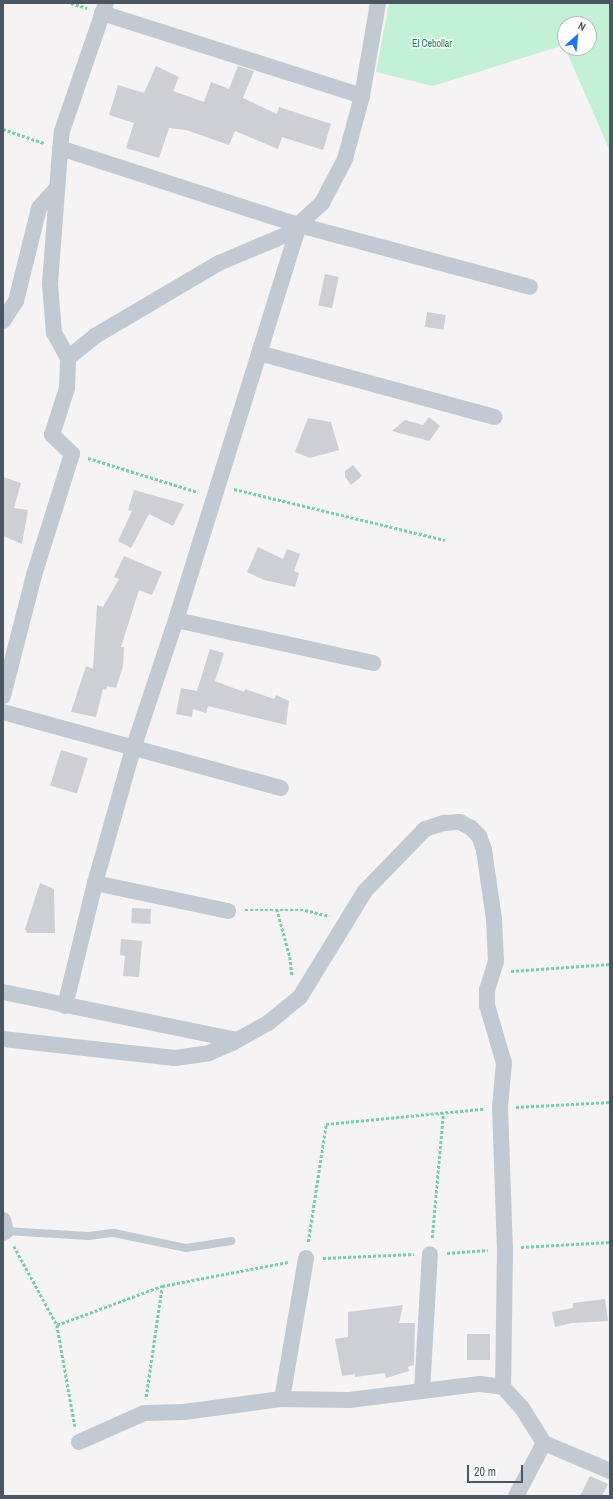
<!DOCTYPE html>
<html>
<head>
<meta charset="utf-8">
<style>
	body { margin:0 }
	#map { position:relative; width:613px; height:1499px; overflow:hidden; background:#f5f3f3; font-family:"Archivo Narrow",sans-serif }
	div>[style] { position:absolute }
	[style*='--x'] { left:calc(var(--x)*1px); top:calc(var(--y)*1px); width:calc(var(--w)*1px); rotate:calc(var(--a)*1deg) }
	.green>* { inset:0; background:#c3f1d5 }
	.building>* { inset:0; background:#cdcfd5; transform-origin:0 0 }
	.path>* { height:2.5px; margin-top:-1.25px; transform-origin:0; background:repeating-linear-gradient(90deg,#7ad0a6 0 3px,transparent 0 5px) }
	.lane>* { height:8px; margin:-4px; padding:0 4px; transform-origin:4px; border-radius:4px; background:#c1cad2 }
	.street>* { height:16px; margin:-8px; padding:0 8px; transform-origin:8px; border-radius:8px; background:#c1cad2 }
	span { translate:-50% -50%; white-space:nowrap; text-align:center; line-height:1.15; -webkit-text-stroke:3px #fff; paint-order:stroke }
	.park-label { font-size:10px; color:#17864f }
	.frame { position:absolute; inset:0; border:4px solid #4a5661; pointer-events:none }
	.north { position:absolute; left:557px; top:16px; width:40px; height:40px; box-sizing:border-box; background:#fff; border:1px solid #b7bbc0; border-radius:50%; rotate:27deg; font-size:11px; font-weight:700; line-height:16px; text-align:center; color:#4a5661 }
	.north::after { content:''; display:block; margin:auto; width:14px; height:18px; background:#1a73e8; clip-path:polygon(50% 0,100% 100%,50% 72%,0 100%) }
	.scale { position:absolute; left:467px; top:1465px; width:56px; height:18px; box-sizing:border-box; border:2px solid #4a5661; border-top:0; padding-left:5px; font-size:12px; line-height:14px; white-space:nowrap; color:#4a5661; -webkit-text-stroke:3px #fff; paint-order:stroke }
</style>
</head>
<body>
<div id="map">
	<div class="green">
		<i style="clip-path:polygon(389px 3px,610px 3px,610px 151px,565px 48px,589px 48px,589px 24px,565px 24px,565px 48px,564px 45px,433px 86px,376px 72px)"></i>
	</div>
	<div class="building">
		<i style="clip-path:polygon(156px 66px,179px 77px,173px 91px,204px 102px,211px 82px,229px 89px,238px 66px,254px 71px,243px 98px,277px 114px,279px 107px,331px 124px,323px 150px,282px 137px,278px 149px,235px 131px,229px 145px,186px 130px,169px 128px,159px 158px,126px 148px,134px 123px,109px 115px,118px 85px,144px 93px)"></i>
		<i style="left:325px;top:274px;width:14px;height:32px;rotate:12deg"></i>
		<i style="left:427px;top:312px;width:19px;height:15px;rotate:9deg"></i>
		<i style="clip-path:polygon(429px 417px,440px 426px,429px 441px,392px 431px,405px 420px,423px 425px)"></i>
		<i style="clip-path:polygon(308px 418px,331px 422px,339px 450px,310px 458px,295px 452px)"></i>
		<i style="clip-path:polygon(353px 465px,362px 476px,351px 485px,345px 477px,345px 471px)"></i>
		<i style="clip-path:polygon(3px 477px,21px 483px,14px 508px,28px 510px,22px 544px,3px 536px)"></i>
		<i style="clip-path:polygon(134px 490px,184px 504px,173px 526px,149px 514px,131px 548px,118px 541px,132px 511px,128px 510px)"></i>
		<i style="clip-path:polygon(258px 547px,283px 559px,287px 549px,300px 554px,294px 571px,299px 573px,295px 587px,264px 580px,247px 572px)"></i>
		<i style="clip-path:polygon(124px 556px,162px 572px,152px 595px,139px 590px,121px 647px,124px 647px,123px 666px,116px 688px,107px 686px,106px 690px,103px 689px,96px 717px,71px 712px,86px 666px,93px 669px,97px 605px,103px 607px,119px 579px,114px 577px)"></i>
		<i style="clip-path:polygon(210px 649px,224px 653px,215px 681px,244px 692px,245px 689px,274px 699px,276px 695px,289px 701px,286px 725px,208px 706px,206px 713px,193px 709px,192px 717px,176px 714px,181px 688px,197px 691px)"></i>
		<i style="left:61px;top:750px;width:28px;height:37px;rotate:17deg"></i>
		<i style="clip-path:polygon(40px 883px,54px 889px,55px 933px,27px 933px,25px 929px)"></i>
		<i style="left:132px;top:908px;width:19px;height:15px;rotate:3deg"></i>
		<i style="clip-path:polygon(121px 939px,142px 941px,139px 977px,123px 976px,125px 956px,120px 955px)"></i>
		<i style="clip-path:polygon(605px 1299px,608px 1321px,572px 1323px,555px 1327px,552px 1312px,573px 1308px,573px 1303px)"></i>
		<i style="clip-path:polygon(403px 1305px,399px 1323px,415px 1323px,414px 1365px,408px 1367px,409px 1371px,386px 1378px,385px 1373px,355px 1377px,355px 1374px,342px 1376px,335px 1339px,348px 1337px,348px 1312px)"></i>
		<i style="left:490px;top:1334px;width:26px;height:23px;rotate:90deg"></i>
		<i style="clip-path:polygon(590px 1476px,608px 1484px,602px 1496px,580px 1496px)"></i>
	</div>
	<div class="path">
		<i style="--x:71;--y:3;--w:17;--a:17"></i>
		<i style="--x:3;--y:129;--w:43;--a:18.9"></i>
		<i style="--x:88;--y:458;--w:115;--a:17.2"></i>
		<i style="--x:234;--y:489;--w:217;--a:13.6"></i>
		<i style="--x:277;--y:909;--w:50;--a:74.8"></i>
		<i style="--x:290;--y:957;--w:19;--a:84"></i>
		<i style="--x:245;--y:910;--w:60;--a:0"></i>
		<i style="--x:305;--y:910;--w:25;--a:14"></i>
		<i style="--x:511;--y:971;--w:99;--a:-4"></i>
		<i style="--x:516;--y:1107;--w:94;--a:-3"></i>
		<i style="--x:432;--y:1238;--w:124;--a:-84.9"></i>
		<i style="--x:308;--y:1242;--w:119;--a:-81.3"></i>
		<i style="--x:326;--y:1124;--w:158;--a:-5.5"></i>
		<i style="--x:14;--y:1246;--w:90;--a:61.4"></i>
		<i style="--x:57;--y:1325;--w:103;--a:79.9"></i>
		<i style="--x:521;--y:1247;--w:89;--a:-3.2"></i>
		<i style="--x:447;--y:1253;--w:41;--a:-4.2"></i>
		<i style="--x:323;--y:1258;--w:91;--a:-2.5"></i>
		<i style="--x:57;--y:1325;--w:112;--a:-20.4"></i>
		<i style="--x:162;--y:1286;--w:128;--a:-10.8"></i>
		<i style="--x:146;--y:1397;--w:112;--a:-81.8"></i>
	</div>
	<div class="lane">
		<i style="--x:6;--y:1231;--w:82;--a:3.5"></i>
		<i style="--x:88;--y:1236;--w:26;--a:-7"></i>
		<i style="--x:114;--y:1233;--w:74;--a:11.8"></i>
		<i style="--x:186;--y:1248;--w:46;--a:-8.8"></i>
	</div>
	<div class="street">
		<i style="--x:102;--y:13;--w:273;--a:17.7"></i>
		<i style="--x:60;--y:148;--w:251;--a:17.9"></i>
		<i style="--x:299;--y:225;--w:239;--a:15"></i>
		<i style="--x:3;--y:321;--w:24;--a:-57"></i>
		<i style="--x:16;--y:301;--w:96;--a:-76.1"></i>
		<i style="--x:39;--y:208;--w:27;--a:-48"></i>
		<i style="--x:259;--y:353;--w:244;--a:15.2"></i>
		<i style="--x:68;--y:358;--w:35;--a:-39"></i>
		<i style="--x:95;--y:336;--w:144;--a:-30.5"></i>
		<i style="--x:219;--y:263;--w:75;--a:-22.8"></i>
		<i style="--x:288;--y:234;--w:46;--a:-42.4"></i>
		<i style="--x:322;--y:203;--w:50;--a:-62.4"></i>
		<i style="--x:345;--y:159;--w:65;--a:-74.9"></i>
		<i style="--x:362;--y:96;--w:94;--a:-80.2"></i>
		<i style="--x:176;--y:620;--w:202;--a:12.3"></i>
		<i style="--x:3;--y:696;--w:125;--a:-75.6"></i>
		<i style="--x:34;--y:575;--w:127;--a:-72.6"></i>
		<i style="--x:72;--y:454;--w:28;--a:-136"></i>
		<i style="--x:52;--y:435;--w:49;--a:-72.3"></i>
		<i style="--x:67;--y:388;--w:30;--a:-88"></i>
		<i style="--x:68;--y:358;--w:29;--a:-119"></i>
		<i style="--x:54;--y:333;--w:49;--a:-94.7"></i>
		<i style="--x:50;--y:284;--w:121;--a:-85.7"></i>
		<i style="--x:59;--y:163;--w:32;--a:-85"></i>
		<i style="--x:62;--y:131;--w:135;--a:-71"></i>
		<i style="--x:3;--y:712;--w:288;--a:15.3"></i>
		<i style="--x:95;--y:883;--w:136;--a:11.9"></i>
		<i style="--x:3;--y:992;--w:239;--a:11.6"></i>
		<i style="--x:65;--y:1006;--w:127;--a:-76.3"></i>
		<i style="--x:95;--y:883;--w:139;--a:-74.2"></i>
		<i style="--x:133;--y:749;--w:136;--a:-71.6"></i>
		<i style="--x:176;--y:620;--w:414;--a:-72.7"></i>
		<i style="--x:3;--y:1039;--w:173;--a:6.3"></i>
		<i style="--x:175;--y:1058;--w:34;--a:-8"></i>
		<i style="--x:209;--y:1053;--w:25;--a:-23"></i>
		<i style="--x:232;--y:1043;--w:41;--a:-29.1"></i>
		<i style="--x:268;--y:1023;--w:41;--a:-39.1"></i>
		<i style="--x:300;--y:997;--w:124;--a:-58.5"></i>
		<i style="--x:365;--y:891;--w:86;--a:-45.9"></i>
		<i style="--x:425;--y:829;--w:20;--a:-18"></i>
		<i style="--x:444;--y:823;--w:16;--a:-4"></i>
		<i style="--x:460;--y:822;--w:13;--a:29"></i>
		<i style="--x:471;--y:828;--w:11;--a:45"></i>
		<i style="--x:479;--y:836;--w:15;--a:70"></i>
		<i style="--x:484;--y:850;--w:70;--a:81.8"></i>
		<i style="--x:494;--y:919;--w:42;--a:87.3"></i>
		<i style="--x:496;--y:961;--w:30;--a:107"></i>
		<i style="--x:487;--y:990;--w:15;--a:90"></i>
		<i style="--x:487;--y:1005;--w:60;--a:73.7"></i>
		<i style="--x:504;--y:1063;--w:44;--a:95.2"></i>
		<i style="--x:500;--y:1107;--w:142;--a:88"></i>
		<i style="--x:505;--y:1249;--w:138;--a:90.8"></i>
		<i style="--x:503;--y:1387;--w:28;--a:48"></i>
		<i style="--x:522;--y:1408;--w:41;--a:57.8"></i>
		<i style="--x:544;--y:1443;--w:72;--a:23"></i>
		<i style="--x:3;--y:1220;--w:11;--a:75"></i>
		<i style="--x:6;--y:1231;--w:4;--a:146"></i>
		<i style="--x:422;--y:1391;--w:137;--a:-86.7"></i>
		<i style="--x:282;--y:1399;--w:143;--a:-80.3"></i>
		<i style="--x:79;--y:1442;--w:71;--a:-24"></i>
		<i style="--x:144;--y:1413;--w:40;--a:-1.4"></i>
		<i style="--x:184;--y:1412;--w:99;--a:-7.6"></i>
		<i style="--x:282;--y:1399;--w:67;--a:0.9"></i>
		<i style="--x:349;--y:1400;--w:132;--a:-7"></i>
		<i style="--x:480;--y:1384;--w:23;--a:7"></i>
		<i style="--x:516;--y:1496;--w:60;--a:-62.2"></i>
	</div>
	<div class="park-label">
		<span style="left:432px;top:44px">El Cebollar</span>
	</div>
	<div class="frame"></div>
	<div class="north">N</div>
	<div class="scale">20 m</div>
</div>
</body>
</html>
